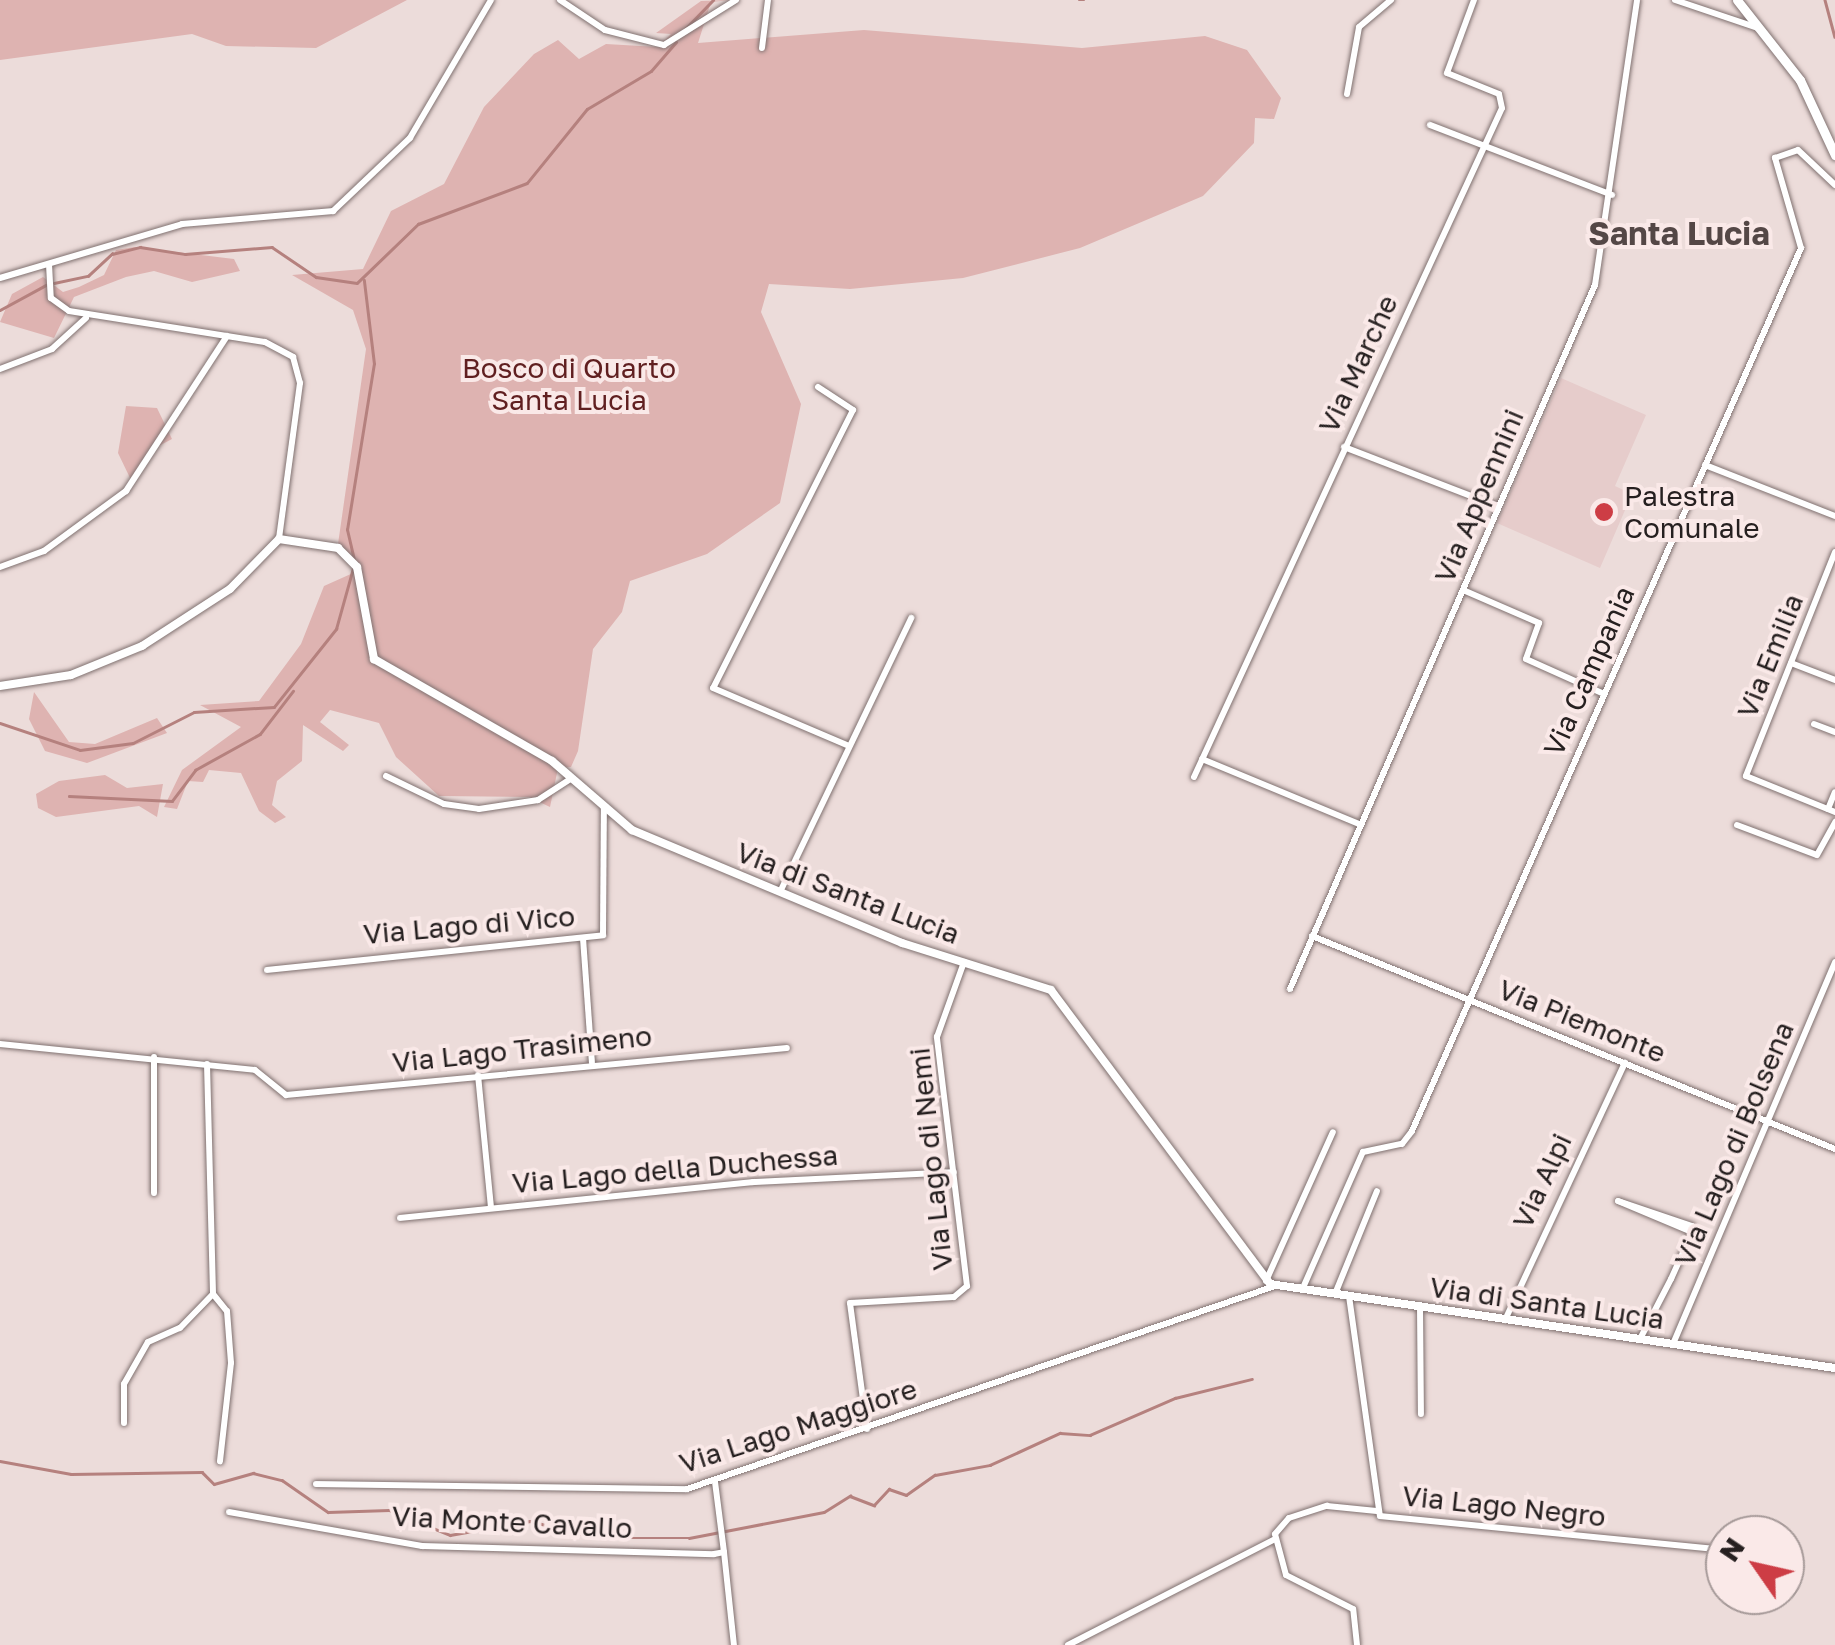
<!DOCTYPE html>
<html>
<head>
<meta charset="utf-8">
<style>
	body { margin:0 }
	#map { position:relative; width:1835px; height:1645px; overflow:hidden; background:#ecdcda; font-family:"Golos Text",sans-serif }
	div>[style] { position:absolute }
	[style*='--x'] { left:calc(var(--x)*1px); top:calc(var(--y)*1px); width:calc(var(--w)*1px); rotate:calc(var(--a)*1deg) }
	.built>* { inset:0; background:#e6cccb }
	.green>* { inset:0; background:#deb3b1 }
	.stream>* { height:2.5px; margin:-1.25px; padding:0 1.25px; transform-origin:1.25px; border-radius:1.25px; background:#b5817e }
	.roads { filter:drop-shadow(0 0 2px #807170) drop-shadow(0 0 2px #807170) }
	.minor>* { height:6px; margin:-3px; padding:0 3px; transform-origin:3px; border-radius:3px; background:#fff }
	.tertiary>* { height:8px; margin:-4px; padding:0 4px; transform-origin:4px; border-radius:4px; background:#fff }
	.secondary>* { height:9px; margin:-4.5px; padding:0 4.5px; transform-origin:4.5px; border-radius:4.5px; background:#fff }
	.dots>* { width:28px; height:28px; translate:-50% -50%; box-sizing:border-box; border:5px solid #fae9e8; border-radius:50% }
	span { translate:-50% -50%; white-space:nowrap; text-align:center; line-height:1.15; -webkit-text-stroke:8px #fae9e8; paint-order:stroke }
	.street-label { font-size:28px; color:#262020 }
	.park-label { font-size:28px; color:#601f20 }
	.poi-label { font-size:28px; color:#262020 }
	.left { translate:0 -50%; text-align:left }
	.quarter-label { font-size:32px; color:#544746; font-weight:700 }
	.north { position:absolute; left:1705px; top:1515px; width:100px; height:100px; box-sizing:border-box; background:#fae9e8; border:2px solid #a59998; border-radius:50%; rotate:304deg; font-size:28px; font-weight:700; line-height:40px; text-align:center; color:#262020 }
	.north::after { content:''; display:block; margin:auto; width:35px; height:45px; background:#cd3d45; clip-path:polygon(50% 0,100% 100%,50% 72%,0 100%) }
</style>
</head>
<body>
<div id="map">
	<div class="built">
		<i style="clip-path:polygon(1561px 378px,1646px 415px,1615px 486px,1632px 494px,1600px 568px,1497px 523px)"></i>
	</div>
	<div class="green">
		<i style="clip-path:polygon(0 0,407px 0,316px 48px,226px 46px,192px 34px,0 60px)"></i>
		<i style="clip-path:polygon(731px 0,711px 2px,698px 43px,864px 30px,1082px 48px,1205px 36px,1247px 50px,1281px 98px,1274px 119px,1255px 118px,1254px 143px,1203px 196px,1080px 248px,963px 278px,850px 289px,769px 284px,761px 312px,801px 404px,780px 503px,707px 554px,630px 581px,622px 612px,593px 649px,578px 751px,571px 767px,558px 768px,550px 807px,529px 797px,439px 796px,396px 757px,379px 723px,330px 710px,320px 722px,349px 745px,343px 751px,303px 725px,302px 761px,277px 781px,272px 805px,286px 817px,275px 823px,259px 811px,241px 773px,209px 770px,203px 782px,188px 781px,177px 809px,164px 807px,182px 770px,241px 727px,200px 705px,259px 701px,301px 644px,324px 586px,362px 569px,338px 544px,366px 349px,353px 310px,292px 275px,363px 269px,391px 211px,444px 184px,484px 107px,534px 54px,558px 40px,579px 59px,606px 44px,658px 47px,671px 34px,656px 33px,701px 1px)"></i>
		<i style="clip-path:polygon(135px 247px,234px 259px,240px 271px,192px 282px,154px 271px,126px 277px,74px 297px,54px 338px,0 322px,12px 294px,43px 277px,63px 292px,79px 287px,104px 275px,116px 250px)"></i>
		<i style="clip-path:polygon(126px 406px,157px 408px,172px 439px,151px 450px,131px 480px,118px 453px)"></i>
		<i style="clip-path:polygon(34px 692px,69px 742px,95px 744px,157px 718px,167px 733px,87px 763px,45px 751px,29px 719px)"></i>
		<i style="clip-path:polygon(105px 775px,127px 788px,163px 784px,157px 817px,139px 806px,56px 817px,38px 808px,36px 794px,59px 781px)"></i>
	</div>
	<div class="stream">
		<i style="--x:1079;--y:0;--w:5;--a:0"></i>
		<i style="--x:1825;--y:0;--w:38;--a:75"></i>
		<i style="--x:683;--y:31;--w:43;--a:-45.9"></i>
		<i style="--x:54;--y:283;--w:35;--a:-12"></i>
		<i style="--x:88;--y:276;--w:33;--a:-43"></i>
		<i style="--x:112;--y:254;--w:29;--a:-14"></i>
		<i style="--x:140;--y:247;--w:46;--a:8.8"></i>
		<i style="--x:185;--y:254;--w:87;--a:-4.6"></i>
		<i style="--x:272;--y:247;--w:53;--a:34.3"></i>
		<i style="--x:316;--y:277;--w:41;--a:8.3"></i>
		<i style="--x:357;--y:283;--w:85;--a:-44"></i>
		<i style="--x:418;--y:224;--w:116;--a:-20.6"></i>
		<i style="--x:527;--y:183;--w:95;--a:-51"></i>
		<i style="--x:587;--y:109;--w:74;--a:-30.7"></i>
		<i style="--x:651;--y:71;--w:38;--a:-49"></i>
		<i style="--x:0;--y:310;--w:52;--a:-28.5"></i>
		<i style="--x:354;--y:560;--w:31;--a:-103"></i>
		<i style="--x:347;--y:530;--w:168;--a:-80.8"></i>
		<i style="--x:374;--y:364;--w:84;--a:-96.9"></i>
		<i style="--x:0;--y:723;--w:84;--a:18.6"></i>
		<i style="--x:80;--y:750;--w:53;--a:-7.5"></i>
		<i style="--x:133;--y:743;--w:68;--a:-26.9"></i>
		<i style="--x:194;--y:712;--w:80;--a:-3.6"></i>
		<i style="--x:274;--y:707;--w:100;--a:-51.5"></i>
		<i style="--x:336;--y:629;--w:63;--a:-74.4"></i>
		<i style="--x:69;--y:796;--w:103;--a:2.8"></i>
		<i style="--x:172;--y:801;--w:39;--a:-53"></i>
		<i style="--x:195;--y:770;--w:74;--a:-29"></i>
		<i style="--x:260;--y:734;--w:54;--a:-52.5"></i>
		<i style="--x:0;--y:1461;--w:72;--a:10.4"></i>
		<i style="--x:71;--y:1474;--w:131;--a:-0.9"></i>
		<i style="--x:202;--y:1472;--w:17;--a:45"></i>
		<i style="--x:214;--y:1484;--w:41;--a:-15.8"></i>
		<i style="--x:253;--y:1473;--w:30;--a:14"></i>
		<i style="--x:282;--y:1480;--w:56;--a:34.8"></i>
		<i style="--x:328;--y:1512;--w:61;--a:-1.9"></i>
		<i style="--x:389;--y:1510;--w:66;--a:22.3"></i>
		<i style="--x:450;--y:1535;--w:81;--a:-9.9"></i>
		<i style="--x:530;--y:1521;--w:68;--a:14.4"></i>
		<i style="--x:596;--y:1538;--w:93;--a:0"></i>
		<i style="--x:689;--y:1538;--w:137;--a:-10.9"></i>
		<i style="--x:824;--y:1512;--w:31;--a:-32"></i>
		<i style="--x:850;--y:1496;--w:26;--a:21"></i>
		<i style="--x:874;--y:1505;--w:22;--a:-47"></i>
		<i style="--x:889;--y:1489;--w:18;--a:19"></i>
		<i style="--x:906;--y:1495;--w:35;--a:-35"></i>
		<i style="--x:935;--y:1475;--w:56;--a:-10.3"></i>
		<i style="--x:990;--y:1465;--w:77;--a:-24.6"></i>
		<i style="--x:1060;--y:1433;--w:30;--a:4"></i>
		<i style="--x:1090;--y:1435;--w:93;--a:-23.5"></i>
		<i style="--x:1175;--y:1398;--w:79;--a:-13.9"></i>
	</div>
	<div class="roads">
		<div class="minor">
			<i style="--x:560;--y:0;--w:54;--a:33.7"></i>
			<i style="--x:605;--y:30;--w:61;--a:14.3"></i>
			<i style="--x:664;--y:45;--w:85;--a:-32"></i>
			<i style="--x:1675;--y:0;--w:88;--a:18.6"></i>
			<i style="--x:762;--y:48;--w:48;--a:-82.9"></i>
			<i style="--x:1347;--y:94;--w:68;--a:-79.8"></i>
			<i style="--x:1359;--y:27;--w:42;--a:-40.2"></i>
			<i style="--x:1430;--y:125;--w:195;--a:21"></i>
			<i style="--x:49;--y:264;--w:34;--a:87"></i>
			<i style="--x:51;--y:298;--w:22;--a:36"></i>
			<i style="--x:69;--y:311;--w:198;--a:9"></i>
			<i style="--x:265;--y:342;--w:32;--a:28"></i>
			<i style="--x:293;--y:357;--w:27;--a:75"></i>
			<i style="--x:300;--y:383;--w:157;--a:97.7"></i>
			<i style="--x:0;--y:278;--w:190;--a:-16.5"></i>
			<i style="--x:182;--y:224;--w:152;--a:-4.9"></i>
			<i style="--x:333;--y:211;--w:106;--a:-43.5"></i>
			<i style="--x:410;--y:138;--w:160;--a:-59.6"></i>
			<i style="--x:0;--y:369;--w:56;--a:-21"></i>
			<i style="--x:52;--y:349;--w:46;--a:-42.4"></i>
			<i style="--x:818;--y:387;--w:42;--a:33.3"></i>
			<i style="--x:853;--y:410;--w:311;--a:116.7"></i>
			<i style="--x:713;--y:688;--w:148;--a:23.1"></i>
			<i style="--x:1344;--y:447;--w:164;--a:21.1"></i>
			<i style="--x:1705;--y:465;--w:140;--a:21.4"></i>
			<i style="--x:1835;--y:552;--w:241;--a:111.7"></i>
			<i style="--x:1746;--y:776;--w:96;--a:22"></i>
			<i style="--x:0;--y:567;--w:47;--a:-20"></i>
			<i style="--x:44;--y:551;--w:102;--a:-36.2"></i>
			<i style="--x:126;--y:491;--w:185;--a:-56.9"></i>
			<i style="--x:1463;--y:590;--w:83;--a:23.5"></i>
			<i style="--x:1539;--y:623;--w:38;--a:110"></i>
			<i style="--x:1526;--y:659;--w:85;--a:24.2"></i>
			<i style="--x:1791;--y:663;--w:47;--a:21.1"></i>
			<i style="--x:1814;--y:724;--w:22;--a:21"></i>
			<i style="--x:1202;--y:759;--w:170;--a:22.5"></i>
			<i style="--x:386;--y:776;--w:64;--a:25.8"></i>
			<i style="--x:444;--y:804;--w:35;--a:8"></i>
			<i style="--x:479;--y:809;--w:60;--a:-8.7"></i>
			<i style="--x:538;--y:800;--w:40;--a:-32.9"></i>
			<i style="--x:1194;--y:777;--w:736;--a:-65.28"></i>
			<i style="--x:1502;--y:108;--w:14;--a:-102"></i>
			<i style="--x:1499;--y:94;--w:56;--a:-158"></i>
			<i style="--x:1447;--y:73;--w:78;--a:-69.7"></i>
			<i style="--x:1828;--y:809;--w:18;--a:-68"></i>
			<i style="--x:1737;--y:825;--w:85;--a:20.6"></i>
			<i style="--x:1817;--y:855;--w:38;--a:-61"></i>
			<i style="--x:780;--y:892;--w:304;--a:-64.4"></i>
			<i style="--x:1312;--y:936;--w:565;--a:22.16"></i>
			<i style="--x:583;--y:938;--w:125;--a:85.9"></i>
			<i style="--x:267;--y:970;--w:338;--a:-5.9"></i>
			<i style="--x:603;--y:935;--w:128;--a:-89.6"></i>
			<i style="--x:1290;--y:989;--w:767;--a:-66.58"></i>
			<i style="--x:1595;--y:285;--w:288;--a:-81.6"></i>
			<i style="--x:0;--y:1044;--w:256;--a:5.8"></i>
			<i style="--x:255;--y:1070;--w:40;--a:39"></i>
			<i style="--x:286;--y:1095;--w:503;--a:-5.36"></i>
			<i style="--x:207;--y:1064;--w:230;--a:88.5"></i>
			<i style="--x:213;--y:1294;--w:22;--a:51"></i>
			<i style="--x:227;--y:1311;--w:52;--a:85.6"></i>
			<i style="--x:231;--y:1363;--w:99;--a:96.4"></i>
			<i style="--x:478;--y:1075;--w:133;--a:84.4"></i>
			<i style="--x:154;--y:1193;--w:136;--a:-90"></i>
			<i style="--x:400;--y:1218;--w:355;--a:-5.8"></i>
			<i style="--x:753;--y:1182;--w:201;--a:-2.8"></i>
			<i style="--x:1266;--y:1281;--w:163;--a:-65.8"></i>
			<i style="--x:1302;--y:1290;--w:151;--a:-66.2"></i>
			<i style="--x:1363;--y:1152;--w:40;--a:-12"></i>
			<i style="--x:1402;--y:1144;--w:16;--a:-52"></i>
			<i style="--x:1412;--y:1131;--w:965;--a:-66.22"></i>
			<i style="--x:1801;--y:248;--w:94;--a:-106.1"></i>
			<i style="--x:1775;--y:158;--w:24;--a:-19"></i>
			<i style="--x:1798;--y:150;--w:51;--a:43.4"></i>
			<i style="--x:1335;--y:1294;--w:111;--a:-67.8"></i>
			<i style="--x:1349;--y:1296;--w:222;--a:82"></i>
			<i style="--x:1380;--y:1516;--w:347;--a:5.6"></i>
			<i style="--x:1420;--y:1307;--w:107;--a:89.5"></i>
			<i style="--x:1505;--y:1320;--w:284;--a:-65"></i>
			<i style="--x:1640;--y:1339;--w:68;--a:-62.7"></i>
			<i style="--x:1671;--y:1279;--w:48;--a:-65.6"></i>
			<i style="--x:1691;--y:1235;--w:3;--a:-72"></i>
			<i style="--x:1692;--y:1232;--w:6;--a:-90"></i>
			<i style="--x:1692;--y:1226;--w:78;--a:-161.3"></i>
			<i style="--x:1618;--y:1201;--w:80;--a:22.7"></i>
			<i style="--x:1673;--y:1344;--w:415;--a:-67"></i>
			<i style="--x:124;--y:1423;--w:39;--a:-90"></i>
			<i style="--x:124;--y:1384;--w:48;--a:-60.3"></i>
			<i style="--x:148;--y:1342;--w:35;--a:-24"></i>
			<i style="--x:180;--y:1328;--w:47;--a:-45.9"></i>
			<i style="--x:867;--y:1429;--w:127;--a:-97.7"></i>
			<i style="--x:850;--y:1303;--w:104;--a:-3.3"></i>
			<i style="--x:954;--y:1297;--w:17;--a:-40"></i>
			<i style="--x:967;--y:1286;--w:251;--a:-96.9"></i>
			<i style="--x:937;--y:1037;--w:80;--a:-70.2"></i>
			<i style="--x:316;--y:1484;--w:371;--a:0.8"></i>
			<i style="--x:687;--y:1489;--w:622;--a:-19.05"></i>
			<i style="--x:229;--y:1512;--w:196;--a:10"></i>
			<i style="--x:422;--y:1546;--w:292;--a:1.6"></i>
			<i style="--x:714;--y:1554;--w:10;--a:-11"></i>
			<i style="--x:724;--y:1552;--w:71;--a:-97.3"></i>
			<i style="--x:724;--y:1552;--w:94;--a:83.9"></i>
			<i style="--x:1068;--y:1645;--w:233;--a:-27.1"></i>
			<i style="--x:1357;--y:1645;--w:36;--a:-96"></i>
			<i style="--x:1353;--y:1609;--w:75;--a:-153.1"></i>
			<i style="--x:1286;--y:1575;--w:42;--a:-105"></i>
			<i style="--x:1275;--y:1534;--w:21;--a:-49"></i>
			<i style="--x:1289;--y:1518;--w:40;--a:-18"></i>
			<i style="--x:1327;--y:1506;--w:50;--a:5.7"></i>
		</div>
		<div class="tertiary">
			<i style="--x:0;--y:686;--w:72;--a:-8.8"></i>
			<i style="--x:71;--y:675;--w:77;--a:-22.2"></i>
			<i style="--x:142;--y:646;--w:105;--a:-32.9"></i>
			<i style="--x:230;--y:589;--w:70;--a:-45.6"></i>
			<i style="--x:279;--y:539;--w:60;--a:8.7"></i>
			<i style="--x:338;--y:548;--w:27;--a:45"></i>
			<i style="--x:357;--y:567;--w:94;--a:79.5"></i>
			<i style="--x:374;--y:659;--w:205;--a:29.8"></i>
			<i style="--x:552;--y:761;--w:106;--a:40.8"></i>
			<i style="--x:632;--y:830;--w:293;--a:22.7"></i>
			<i style="--x:902;--y:943;--w:156;--a:17.5"></i>
			<i style="--x:1051;--y:990;--w:367;--a:53.3"></i>
			<i style="--x:1270;--y:1284;--w:571;--a:8.46"></i>
		</div>
		<div class="secondary">
			<i style="--x:1737;--y:0;--w:102;--a:51.8"></i>
			<i style="--x:1800;--y:80;--w:83;--a:65"></i>
		</div>
	</div>
	<div class="dots">
		<i style="left:1604px;top:512px;background:#cd3d45"></i>
	</div>
	<div class="street-label">
		<span style="left:1358px;top:364px;rotate:-65deg">Via Marche</span>
		<span style="left:1479px;top:496px;rotate:-67deg">Via Appennini</span>
		<span style="left:1770px;top:656px;rotate:-68deg">Via Emilia</span>
		<span style="left:1589px;top:671px;rotate:-66deg">Via Campania</span>
		<span style="left:848px;top:893px;rotate:21deg">Via di Santa Lucia</span>
		<span style="left:469px;top:925px;rotate:-5deg">Via Lago di Vico</span>
		<span style="left:1582px;top:1021px;rotate:22deg">Via Piemonte</span>
		<span style="left:522px;top:1049px;rotate:-6deg">Via Lago Trasimeno</span>
		<span style="left:1734px;top:1144px;rotate:-67deg">Via Lago di Bolsena</span>
		<span style="left:931px;top:1159px;rotate:-96deg">Via Lago di Nemi</span>
		<span style="left:675px;top:1169px;rotate:-5deg">Via Lago della Duchessa</span>
		<span style="left:1542px;top:1181px;rotate:-65deg">Via Alpi</span>
		<span style="left:1547px;top:1303px;rotate:8deg">Via di Santa Lucia</span>
		<span style="left:798px;top:1426px;rotate:-18deg">Via Lago Maggiore</span>
		<span style="left:1504px;top:1506px;rotate:6deg">Via Lago Negro</span>
		<span style="left:512px;top:1522px;rotate:3deg">Via Monte Cavallo</span>
	</div>
	<div class="park-label">
		<span style="left:569px;top:384px">Bosco di Quarto<br>Santa Lucia</span>
	</div>
	<div class="poi-label">
		<span class="left" style="left:1624px;top:512px">Palestra<br>Comunale</span>
	</div>
	<div class="quarter-label">
		<span style="left:1679px;top:233px">Santa Lucia</span>
	</div>
	<div class="north">N</div>
</div>
</body>
</html>
